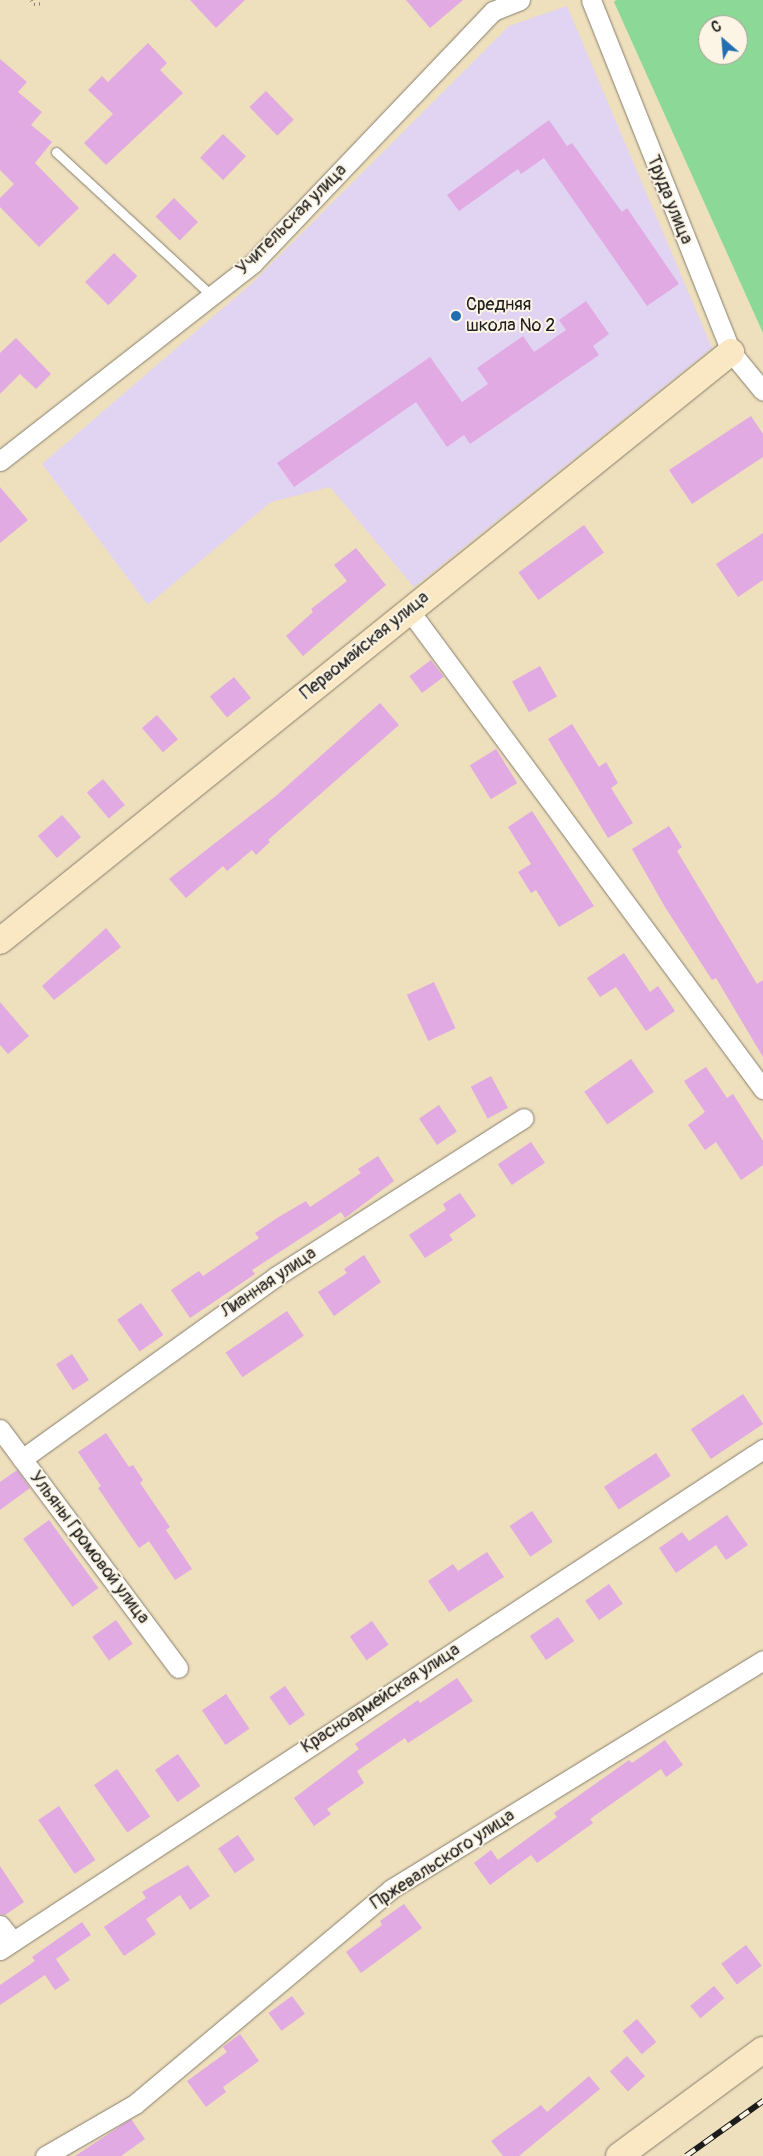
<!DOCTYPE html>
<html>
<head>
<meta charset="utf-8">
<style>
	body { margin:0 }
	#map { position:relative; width:763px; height:2156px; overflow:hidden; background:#eedfbd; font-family:Pangolin,sans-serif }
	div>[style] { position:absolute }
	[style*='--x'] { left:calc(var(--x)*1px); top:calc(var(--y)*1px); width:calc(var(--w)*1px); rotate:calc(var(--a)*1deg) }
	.built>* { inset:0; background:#e1d4f3 }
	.green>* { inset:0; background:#8cd896 }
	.building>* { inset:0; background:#e1aae2; transform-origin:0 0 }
	.path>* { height:3px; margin-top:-1.5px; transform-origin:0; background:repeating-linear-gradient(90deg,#857e6c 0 1px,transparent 0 5px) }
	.roads { filter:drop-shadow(0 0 1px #857e6c) drop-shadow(0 0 1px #857e6c) }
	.lane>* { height:9px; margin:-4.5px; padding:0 4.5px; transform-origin:4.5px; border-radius:4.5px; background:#fff }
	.street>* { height:19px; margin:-9.5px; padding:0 9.5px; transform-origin:9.5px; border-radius:9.5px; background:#fff }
	.secondary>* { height:26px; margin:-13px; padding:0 13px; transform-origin:13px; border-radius:13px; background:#fae7c3 }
	.rail>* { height:5.5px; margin-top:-2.75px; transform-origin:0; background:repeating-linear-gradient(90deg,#fcf5e5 0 11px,#1c1c1c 0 22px); box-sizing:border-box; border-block:1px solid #1c1c1c }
	.dots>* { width:14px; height:14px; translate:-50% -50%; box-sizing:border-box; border:2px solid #fcf5e5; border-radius:50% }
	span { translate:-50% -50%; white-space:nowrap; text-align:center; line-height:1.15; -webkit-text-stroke:4px #fcf5e5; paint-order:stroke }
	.street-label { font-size:18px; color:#1c1c1c }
	.poi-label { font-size:18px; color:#1c1c1c }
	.left { translate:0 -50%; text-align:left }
	.north { position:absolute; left:698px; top:15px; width:50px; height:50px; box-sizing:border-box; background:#fcf5e5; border:1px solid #a29e95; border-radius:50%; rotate:333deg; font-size:14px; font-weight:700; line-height:20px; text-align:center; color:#1c1c1c }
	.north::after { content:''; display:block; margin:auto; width:18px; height:22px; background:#1f6fb2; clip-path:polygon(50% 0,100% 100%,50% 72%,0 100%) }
</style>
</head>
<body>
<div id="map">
	<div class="built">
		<i style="clip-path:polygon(567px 6px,712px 348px,414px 587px,330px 487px,271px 502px,148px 605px,42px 464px,251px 284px,509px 26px)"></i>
	</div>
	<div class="green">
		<i style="clip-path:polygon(evenodd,616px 0,763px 0,763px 333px,614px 2px,616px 0,708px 25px,738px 25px,738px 55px,708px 55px,708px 25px)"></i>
	</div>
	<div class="building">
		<i style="clip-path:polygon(190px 0,245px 0,216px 28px)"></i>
		<i style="clip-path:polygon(406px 0,463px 0,430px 28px)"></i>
		<i style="clip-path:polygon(148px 43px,167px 63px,160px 70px,183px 93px,106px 165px,84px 143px,113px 114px,88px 90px,102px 76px,108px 82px)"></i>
		<i style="clip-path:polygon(0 59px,27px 82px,18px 92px,42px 112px,31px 125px,52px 142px,35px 163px,79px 208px,39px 247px,0 207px,0 198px,14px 184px,0 170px)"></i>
		<i style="left:266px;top:91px;width:40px;height:23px;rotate:46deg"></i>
		<i style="clip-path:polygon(549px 120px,567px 146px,572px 143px,622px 212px,627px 208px,679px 284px,647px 306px,544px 158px,521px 174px,518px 169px,459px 211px,447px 195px)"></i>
		<i style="left:223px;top:134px;width:32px;height:33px;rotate:44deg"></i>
		<i style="left:174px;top:198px;width:34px;height:26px;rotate:45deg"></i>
		<i style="left:114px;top:253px;width:33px;height:41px;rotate:45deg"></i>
		<i style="clip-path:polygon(586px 301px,609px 334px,593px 346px,599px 355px,470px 444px,464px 435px,447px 447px,416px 402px,294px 487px,277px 463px,430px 357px,462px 402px,488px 384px,477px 368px,523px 336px,534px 352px,566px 330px,559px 320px)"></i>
		<i style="clip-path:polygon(16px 338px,51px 374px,36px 389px,20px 374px,0 394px,0 353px)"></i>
		<i style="clip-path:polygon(751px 416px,763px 434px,763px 457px,692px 504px,669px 470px)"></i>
		<i style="clip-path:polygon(0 487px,28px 520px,0 543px)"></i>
		<i style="left:584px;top:525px;width:34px;height:81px;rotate:54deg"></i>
		<i style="clip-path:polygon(763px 533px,763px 580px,738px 597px,716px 564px)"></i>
		<i style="clip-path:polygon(356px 548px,386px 585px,303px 656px,286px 636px,313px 612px,311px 609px,347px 581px,334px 565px)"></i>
		<i style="left:431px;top:660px;width:21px;height:27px;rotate:53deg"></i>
		<i style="left:540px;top:666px;width:35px;height:32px;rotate:61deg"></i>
		<i style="left:234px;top:677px;width:27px;height:31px;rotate:51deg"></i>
		<i style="clip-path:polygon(380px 703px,399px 725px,268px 840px,270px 842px,256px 855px,252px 850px,227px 871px,223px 866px,186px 898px,169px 879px,277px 795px)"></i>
		<i style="left:157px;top:715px;width:32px;height:20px;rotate:49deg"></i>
		<i style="clip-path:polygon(572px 724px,599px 767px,606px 762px,618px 783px,611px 788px,633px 823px,608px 838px,548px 739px)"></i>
		<i style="left:496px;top:749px;width:40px;height:31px;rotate:58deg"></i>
		<i style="left:103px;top:779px;width:34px;height:21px;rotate:50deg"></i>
		<i style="clip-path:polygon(532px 811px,594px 906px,559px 927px,536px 890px,531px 893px,518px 872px,531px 864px,508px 827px)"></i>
		<i style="left:62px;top:815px;width:29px;height:32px;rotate:49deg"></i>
		<i style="clip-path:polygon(669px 826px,682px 847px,677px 851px,757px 984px,763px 980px,763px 1057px,716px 978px,712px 980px,665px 907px,632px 849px)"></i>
		<i style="clip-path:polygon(106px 928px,121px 947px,54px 1000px,42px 986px)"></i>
		<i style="clip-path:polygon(624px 953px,650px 992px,658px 986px,675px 1011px,646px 1031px,616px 987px,600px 997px,587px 978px)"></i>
		<i style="left:434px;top:982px;width:51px;height:30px;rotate:65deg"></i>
		<i style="clip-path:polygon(0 1002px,29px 1036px,8px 1054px,0 1045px)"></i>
		<i style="left:631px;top:1059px;width:40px;height:57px;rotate:55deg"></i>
		<i style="clip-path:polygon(706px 1067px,727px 1098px,733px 1094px,763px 1141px,763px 1165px,741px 1180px,716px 1142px,705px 1150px,688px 1125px,705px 1112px,684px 1081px)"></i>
		<i style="left:491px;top:1076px;width:36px;height:23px;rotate:62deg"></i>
		<i style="left:439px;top:1105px;width:32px;height:24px;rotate:56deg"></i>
		<i style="left:531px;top:1142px;width:25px;height:40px;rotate:56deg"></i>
		<i style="clip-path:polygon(378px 1156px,394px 1181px,345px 1218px,341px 1212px,252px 1270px,255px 1274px,190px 1318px,171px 1290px,199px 1271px,203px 1276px,259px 1238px,255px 1233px,277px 1218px,306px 1201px,310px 1207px,361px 1173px,358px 1169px)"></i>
		<i style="clip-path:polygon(460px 1193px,476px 1216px,449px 1235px,453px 1240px,425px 1258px,409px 1235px,446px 1210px,443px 1204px)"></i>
		<i style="clip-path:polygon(364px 1255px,381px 1282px,334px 1316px,318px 1292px,347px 1273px,344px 1269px)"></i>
		<i style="left:141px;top:1303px;width:39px;height:29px;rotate:55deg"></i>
		<i style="left:287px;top:1311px;width:30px;height:74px;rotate:56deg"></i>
		<i style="left:72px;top:1354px;width:31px;height:19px;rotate:57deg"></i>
		<i style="left:743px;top:1394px;width:36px;height:63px;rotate:56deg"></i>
		<i style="clip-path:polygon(106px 1433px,129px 1467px,133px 1465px,143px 1480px,140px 1483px,170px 1527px,166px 1530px,192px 1569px,175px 1580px,149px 1541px,139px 1548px,98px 1488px,101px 1486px,78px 1452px)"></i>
		<i style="left:656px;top:1453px;width:27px;height:62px;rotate:57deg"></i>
		<i style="clip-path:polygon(17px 1470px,30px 1488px,0 1510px,0 1482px)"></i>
		<i style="left:532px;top:1511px;width:37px;height:27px;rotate:56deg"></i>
		<i style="clip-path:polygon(727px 1515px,748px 1545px,726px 1560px,716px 1545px,676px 1573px,659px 1548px,682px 1532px,689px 1541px)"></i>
		<i style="left:49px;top:1520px;width:84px;height:32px;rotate:54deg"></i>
		<i style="clip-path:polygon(487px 1552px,504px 1577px,449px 1612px,428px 1581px,453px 1564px,458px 1571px)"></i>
		<i style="left:609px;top:1584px;width:24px;height:29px;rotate:55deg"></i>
		<i style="left:558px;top:1617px;width:29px;height:34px;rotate:56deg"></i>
		<i style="left:116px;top:1620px;width:29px;height:29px;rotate:55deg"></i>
		<i style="left:372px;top:1621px;width:29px;height:27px;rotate:55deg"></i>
		<i style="clip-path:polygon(457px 1678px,473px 1701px,408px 1743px,405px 1738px,357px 1771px,364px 1783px,327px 1809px,331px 1814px,314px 1826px,294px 1798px,359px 1749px,355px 1744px,418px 1700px,420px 1703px)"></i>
		<i style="left:285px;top:1686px;width:35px;height:19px;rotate:55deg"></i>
		<i style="left:226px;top:1694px;width:42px;height:29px;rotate:56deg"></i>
		<i style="clip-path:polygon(665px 1740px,683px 1765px,666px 1777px,661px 1769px,590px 1819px,593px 1823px,537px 1863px,531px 1855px,490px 1885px,474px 1863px,491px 1850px,498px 1860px,557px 1817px,554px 1813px,629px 1760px,632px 1763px)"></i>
		<i style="left:178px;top:1754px;width:39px;height:28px;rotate:55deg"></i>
		<i style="left:117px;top:1769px;width:58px;height:28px;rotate:55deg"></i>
		<i style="left:59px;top:1806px;width:65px;height:25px;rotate:56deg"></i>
		<i style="left:238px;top:1835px;width:30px;height:24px;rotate:56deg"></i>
		<i style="clip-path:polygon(188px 1865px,210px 1896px,190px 1910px,180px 1895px,146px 1919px,156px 1934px,124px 1956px,104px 1927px,146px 1898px,142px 1892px)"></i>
		<i style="clip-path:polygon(0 1866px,24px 1902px,5px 1915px,0 1914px)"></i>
		<i style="clip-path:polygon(404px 1904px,422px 1928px,361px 1973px,346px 1952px,382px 1925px,380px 1921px)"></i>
		<i style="clip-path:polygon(82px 1922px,91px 1935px,56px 1959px,70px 1980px,55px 1990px,45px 1975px,0 2005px,0 1985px,35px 1961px,32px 1957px)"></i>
		<i style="left:746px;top:1945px;width:26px;height:31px;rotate:53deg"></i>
		<i style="left:714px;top:1986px;width:16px;height:31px;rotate:50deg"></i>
		<i style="left:292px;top:1996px;width:22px;height:29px;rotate:54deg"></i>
		<i style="left:637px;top:2019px;width:30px;height:19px;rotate:50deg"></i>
		<i style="clip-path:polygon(240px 2034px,259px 2061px,223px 2087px,226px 2092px,206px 2107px,187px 2081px,227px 2052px,223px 2047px)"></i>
		<i style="left:627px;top:2056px;width:27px;height:23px;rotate:48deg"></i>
		<i style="clip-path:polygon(589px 2076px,600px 2089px,519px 2156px,503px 2156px,491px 2141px,541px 2105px,547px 2112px)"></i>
		<i style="clip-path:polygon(131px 2119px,145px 2139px,121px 2156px,75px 2156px)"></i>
	</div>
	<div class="path">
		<i style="--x:31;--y:0;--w:5;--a:53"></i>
		<i style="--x:34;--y:4;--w:10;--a:-6"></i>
	</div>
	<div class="roads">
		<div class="lane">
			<i style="--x:56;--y:152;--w:212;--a:42.7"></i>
		</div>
		<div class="street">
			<i style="--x:591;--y:0;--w:379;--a:68.3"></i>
			<i style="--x:731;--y:352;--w:50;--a:50.6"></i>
			<i style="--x:0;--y:461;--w:321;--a:-38"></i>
			<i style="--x:253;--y:263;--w:348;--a:-46.4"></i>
			<i style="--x:493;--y:11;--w:29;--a:-22"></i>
			<i style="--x:409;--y:610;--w:596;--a:53.53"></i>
			<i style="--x:0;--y:1429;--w:298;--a:53.3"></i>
			<i style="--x:22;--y:1459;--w:312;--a:-35.7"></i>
			<i style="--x:275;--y:1277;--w:295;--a:-32.6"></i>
			<i style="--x:0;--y:1925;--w:21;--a:51"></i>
			<i style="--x:0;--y:1950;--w:913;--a:-33.29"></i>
			<i style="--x:45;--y:2156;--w:104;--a:-30"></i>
			<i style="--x:135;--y:2104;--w:334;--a:-40"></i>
			<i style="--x:391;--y:1889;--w:437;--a:-31.6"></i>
		</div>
		<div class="secondary">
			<i style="--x:0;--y:941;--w:939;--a:-38.86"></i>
			<i style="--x:619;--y:2156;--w:179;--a:-36.4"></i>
		</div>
	</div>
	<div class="rail">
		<i style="--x:686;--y:2156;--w:95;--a:-35.5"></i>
	</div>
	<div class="dots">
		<i style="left:456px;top:316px;background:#1f6fb2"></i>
	</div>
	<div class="street-label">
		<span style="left:669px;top:200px;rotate:68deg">Труда улица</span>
		<span style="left:292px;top:220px;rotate:-45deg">Учительская улица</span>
		<span style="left:365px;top:646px;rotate:-39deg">Первомайская улица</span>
		<span style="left:269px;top:1283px;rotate:-34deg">Лианная улица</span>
		<span style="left:89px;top:1548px;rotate:53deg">Ульяны Громовой улица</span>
		<span style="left:381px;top:1699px;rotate:-33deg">Красноармейская улица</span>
		<span style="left:443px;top:1860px;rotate:-33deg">Пржевальского улица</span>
	</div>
	<div class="poi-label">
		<span class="left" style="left:466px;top:316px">Средняя<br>школа № 2</span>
	</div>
	<div class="north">С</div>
</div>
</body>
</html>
